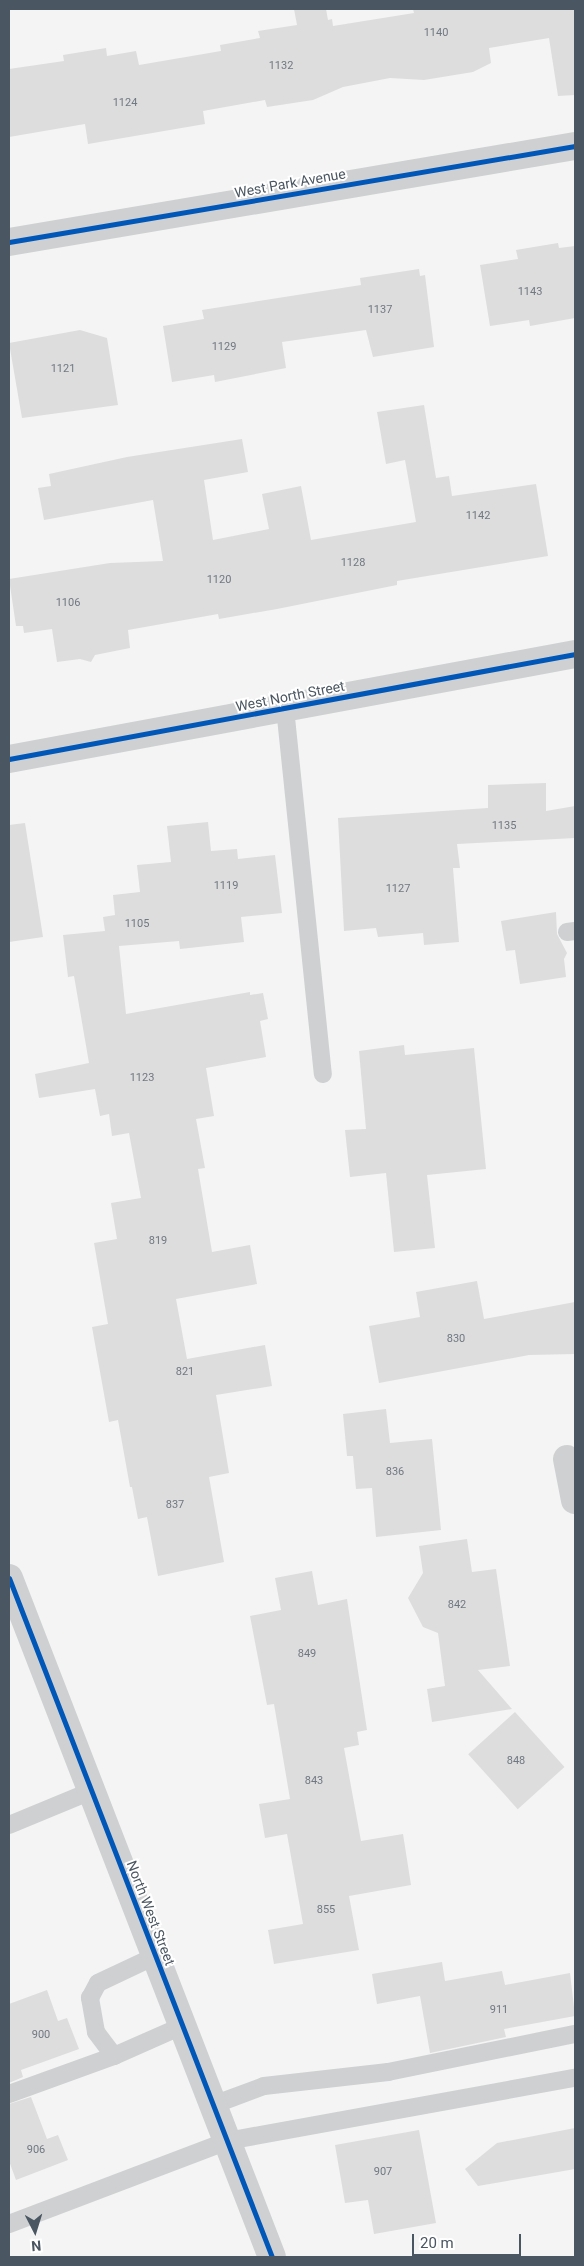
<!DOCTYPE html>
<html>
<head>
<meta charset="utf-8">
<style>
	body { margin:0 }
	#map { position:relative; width:584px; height:2266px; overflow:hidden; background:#f4f4f4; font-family:Roboto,sans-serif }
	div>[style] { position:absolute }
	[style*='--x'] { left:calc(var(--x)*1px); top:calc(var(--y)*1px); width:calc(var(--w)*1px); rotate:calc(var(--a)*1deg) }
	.building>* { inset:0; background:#ddddde; transform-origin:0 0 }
	.service>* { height:18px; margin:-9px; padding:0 9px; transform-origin:9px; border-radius:9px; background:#ced0d2 }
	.minor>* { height:28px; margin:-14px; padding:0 14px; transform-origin:14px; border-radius:14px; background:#ced0d2 }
	.tertiary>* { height:28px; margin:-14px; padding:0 14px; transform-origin:14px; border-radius:14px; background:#ced0d2 }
	.cycleway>* { height:5px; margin:-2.5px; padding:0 2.5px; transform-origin:2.5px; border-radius:2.5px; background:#0057b8 }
	span { translate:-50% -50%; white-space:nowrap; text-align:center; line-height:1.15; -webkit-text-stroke:4px #fff; paint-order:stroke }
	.number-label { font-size:11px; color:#707881 }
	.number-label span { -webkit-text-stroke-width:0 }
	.street-label { font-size:14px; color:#4a5661 }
	.frame { position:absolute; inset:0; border:10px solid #4a5661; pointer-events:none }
	.north { position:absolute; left:10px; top:2206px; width:50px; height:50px; -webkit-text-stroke:4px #fff; paint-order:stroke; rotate:175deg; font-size:14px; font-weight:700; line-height:20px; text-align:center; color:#4a5661 }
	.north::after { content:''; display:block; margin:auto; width:18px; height:22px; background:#4a5661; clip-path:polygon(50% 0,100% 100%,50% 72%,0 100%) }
	.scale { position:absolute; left:412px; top:2234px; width:109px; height:22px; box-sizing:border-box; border:2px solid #4a5661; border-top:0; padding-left:6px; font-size:15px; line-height:18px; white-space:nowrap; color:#4a5661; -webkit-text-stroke:4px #fff; paint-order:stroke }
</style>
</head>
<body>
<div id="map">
	<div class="building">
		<i style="clip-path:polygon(294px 9px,326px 9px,328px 20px,332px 19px,333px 26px,414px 13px,413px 9px,575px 9px,575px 95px,558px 96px,549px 38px,489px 48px,491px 63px,473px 72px,424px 80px,390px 78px,343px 87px,313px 100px,267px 107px,265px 100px,203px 111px,205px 124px,88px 144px,85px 124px,9px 137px,9px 69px,64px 61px,63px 55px,106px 48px,107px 56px,136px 51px,139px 65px,221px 51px,220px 45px,260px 38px,258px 31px,297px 25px)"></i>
		<i style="clip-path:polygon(558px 243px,559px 248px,575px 246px,575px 318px,530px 326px,529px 320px,490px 326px,480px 265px,518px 259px,516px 250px)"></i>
		<i style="clip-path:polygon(419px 269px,420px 276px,425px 275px,434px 347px,373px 357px,366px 330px,282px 342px,286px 368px,215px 382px,214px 375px,172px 382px,163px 326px,204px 319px,202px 310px,361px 285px,360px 278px)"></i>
		<i style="clip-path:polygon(80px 330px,107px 338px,118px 405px,22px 418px,9px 343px)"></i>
		<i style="clip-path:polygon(424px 405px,436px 478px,449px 476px,452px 496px,536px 484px,548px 556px,397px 581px,397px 585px,277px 609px,219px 619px,218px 614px,128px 630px,130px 648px,95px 655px,91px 662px,80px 659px,57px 662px,52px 629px,24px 633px,23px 626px,16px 626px,9px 579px,110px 563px,163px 561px,153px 500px,44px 520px,38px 488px,51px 486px,49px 474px,127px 457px,242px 439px,248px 472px,204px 480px,213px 540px,269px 529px,262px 494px,301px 486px,311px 540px,416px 522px,405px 460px,386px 464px,377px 412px)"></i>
		<i style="clip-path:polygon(546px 783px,546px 811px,575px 806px,575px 838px,457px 844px,460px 868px,453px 868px,459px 942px,424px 945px,423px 933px,378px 937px,376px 928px,344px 931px,338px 818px,488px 808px,488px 785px)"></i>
		<i style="clip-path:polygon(208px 822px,211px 851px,237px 849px,238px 859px,275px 855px,282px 913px,241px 917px,244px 942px,180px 949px,179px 941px,119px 946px,126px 1014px,250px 992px,250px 995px,263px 993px,268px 1019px,260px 1021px,266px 1057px,206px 1068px,214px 1116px,196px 1119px,205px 1168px,198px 1169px,212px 1252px,250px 1245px,257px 1284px,176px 1299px,187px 1359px,265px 1345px,272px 1386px,216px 1395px,229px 1473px,209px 1477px,224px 1562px,158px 1576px,147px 1517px,138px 1519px,132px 1487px,130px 1487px,118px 1420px,109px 1422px,92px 1327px,108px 1324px,94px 1243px,117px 1239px,111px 1203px,141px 1198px,129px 1133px,112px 1136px,109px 1114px,100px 1116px,95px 1089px,39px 1098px,35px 1074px,89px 1063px,74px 976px,68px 977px,63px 935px,105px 931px,103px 917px,115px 915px,113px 895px,140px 892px,137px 865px,171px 862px,167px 826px)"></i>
		<i style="clip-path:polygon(25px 823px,43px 937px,9px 942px,9px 825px)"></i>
		<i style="clip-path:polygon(556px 912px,557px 934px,567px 953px,564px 959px,566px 977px,520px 984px,515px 950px,506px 951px,501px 921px)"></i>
		<i style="clip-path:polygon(404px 1045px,405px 1055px,474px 1048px,486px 1169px,427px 1175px,435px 1248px,394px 1252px,386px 1173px,350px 1177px,345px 1130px,366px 1129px,359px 1051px)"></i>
		<i style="clip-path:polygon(477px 1281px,484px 1319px,575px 1302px,575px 1354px,529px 1355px,379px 1383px,369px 1326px,420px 1317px,416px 1292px)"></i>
		<i style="clip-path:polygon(386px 1409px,390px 1443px,432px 1439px,441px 1530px,376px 1537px,372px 1488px,356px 1489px,353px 1456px,347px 1456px,343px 1414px)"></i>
		<i style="clip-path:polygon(467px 1539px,472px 1572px,496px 1569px,510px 1666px,478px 1670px,512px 1709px,432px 1722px,427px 1689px,445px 1686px,438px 1633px,423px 1627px,408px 1598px,423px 1573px,419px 1546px)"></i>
		<i style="clip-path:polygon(312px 1571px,318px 1605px,347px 1599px,367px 1730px,357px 1732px,359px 1745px,344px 1748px,361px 1841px,403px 1834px,411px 1885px,349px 1896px,359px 1950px,274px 1964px,268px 1930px,303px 1924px,287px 1834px,265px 1838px,259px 1804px,290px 1799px,274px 1704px,267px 1705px,250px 1616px,281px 1610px,275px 1578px)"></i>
		<i style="left:515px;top:1712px;width:74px;height:63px;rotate:48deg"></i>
		<i style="clip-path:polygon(442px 1962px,445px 1981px,502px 1971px,505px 1985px,570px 1973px,575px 2016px,504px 2029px,506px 2037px,430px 2053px,420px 1996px,377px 2004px,372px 1974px)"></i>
		<i style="clip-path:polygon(47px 1990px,58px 2021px,67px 2018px,79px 2049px,21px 2070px,23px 2077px,9px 2083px,9px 2004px)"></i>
		<i style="clip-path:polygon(31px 2097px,47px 2139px,58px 2135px,68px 2160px,16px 2180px,9px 2161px,9px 2104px)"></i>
		<i style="clip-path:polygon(575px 2128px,575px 2169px,478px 2186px,465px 2169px,497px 2143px)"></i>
		<i style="clip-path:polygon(419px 2130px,436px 2223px,374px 2234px,368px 2200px,345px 2203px,335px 2145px)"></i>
	</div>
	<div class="service">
		<i style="--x:285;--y:708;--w:368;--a:84.1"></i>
		<i style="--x:567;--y:932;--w:8;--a:-7"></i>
		<i style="--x:9;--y:1825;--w:89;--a:-22.5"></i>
		<i style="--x:114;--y:2056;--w:30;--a:-127"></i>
		<i style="--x:96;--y:2032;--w:35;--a:-100"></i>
		<i style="--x:90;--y:1998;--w:17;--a:-62"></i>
		<i style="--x:98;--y:1983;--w:63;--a:-25.3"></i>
		<i style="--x:9;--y:2094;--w:112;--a:-19.9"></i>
		<i style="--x:114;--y:2056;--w:74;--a:-23.8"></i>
		<i style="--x:213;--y:2105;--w:54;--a:-20.4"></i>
		<i style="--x:264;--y:2086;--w:125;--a:-6.4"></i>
		<i style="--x:388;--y:2072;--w:191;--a:-11.5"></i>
		<i style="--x:9;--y:2224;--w:233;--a:-20.8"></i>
		<i style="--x:227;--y:2141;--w:354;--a:-10.3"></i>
	</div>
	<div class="minor">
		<i style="--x:9;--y:242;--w:574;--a:-9.63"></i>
		<i style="--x:567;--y:1459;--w:42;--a:79"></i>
	</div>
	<div class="tertiary">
		<i style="--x:9;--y:759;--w:576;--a:-10.51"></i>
		<i style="--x:9;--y:1578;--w:728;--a:68.83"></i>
	</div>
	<div class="cycleway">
		<i style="--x:9;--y:242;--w:574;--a:-9.63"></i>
		<i style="--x:9;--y:759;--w:576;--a:-10.51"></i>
		<i style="--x:9;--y:1578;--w:728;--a:68.83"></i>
	</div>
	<div class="number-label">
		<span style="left:436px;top:33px">1140</span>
		<span style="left:281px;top:66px">1132</span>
		<span style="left:125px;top:103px">1124</span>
		<span style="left:530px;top:292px">1143</span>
		<span style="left:380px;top:310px">1137</span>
		<span style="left:224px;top:347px">1129</span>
		<span style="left:63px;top:369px">1121</span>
		<span style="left:478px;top:516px">1142</span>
		<span style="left:353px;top:563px">1128</span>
		<span style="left:219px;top:580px">1120</span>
		<span style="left:68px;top:603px">1106</span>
		<span style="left:504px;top:826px">1135</span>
		<span style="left:226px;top:886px">1119</span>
		<span style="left:398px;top:889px">1127</span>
		<span style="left:137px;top:924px">1105</span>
		<span style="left:142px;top:1078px">1123</span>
		<span style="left:158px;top:1241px">819</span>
		<span style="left:456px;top:1339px">830</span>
		<span style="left:185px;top:1372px">821</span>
		<span style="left:395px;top:1472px">836</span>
		<span style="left:175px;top:1505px">837</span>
		<span style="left:457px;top:1605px">842</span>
		<span style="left:307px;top:1654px">849</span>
		<span style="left:516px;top:1761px">848</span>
		<span style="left:314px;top:1781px">843</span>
		<span style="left:326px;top:1910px">855</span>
		<span style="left:499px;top:2010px">911</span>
		<span style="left:41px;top:2035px">900</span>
		<span style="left:36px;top:2150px">906</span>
		<span style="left:383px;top:2172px">907</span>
	</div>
	<div class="street-label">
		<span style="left:290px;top:183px;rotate:-10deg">West Park Avenue</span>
		<span style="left:290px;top:696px;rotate:-11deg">West North Street</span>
		<span style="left:151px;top:1913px;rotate:69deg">North West Street</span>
	</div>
	<div class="frame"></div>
	<div class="north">N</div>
	<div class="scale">20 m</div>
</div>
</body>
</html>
